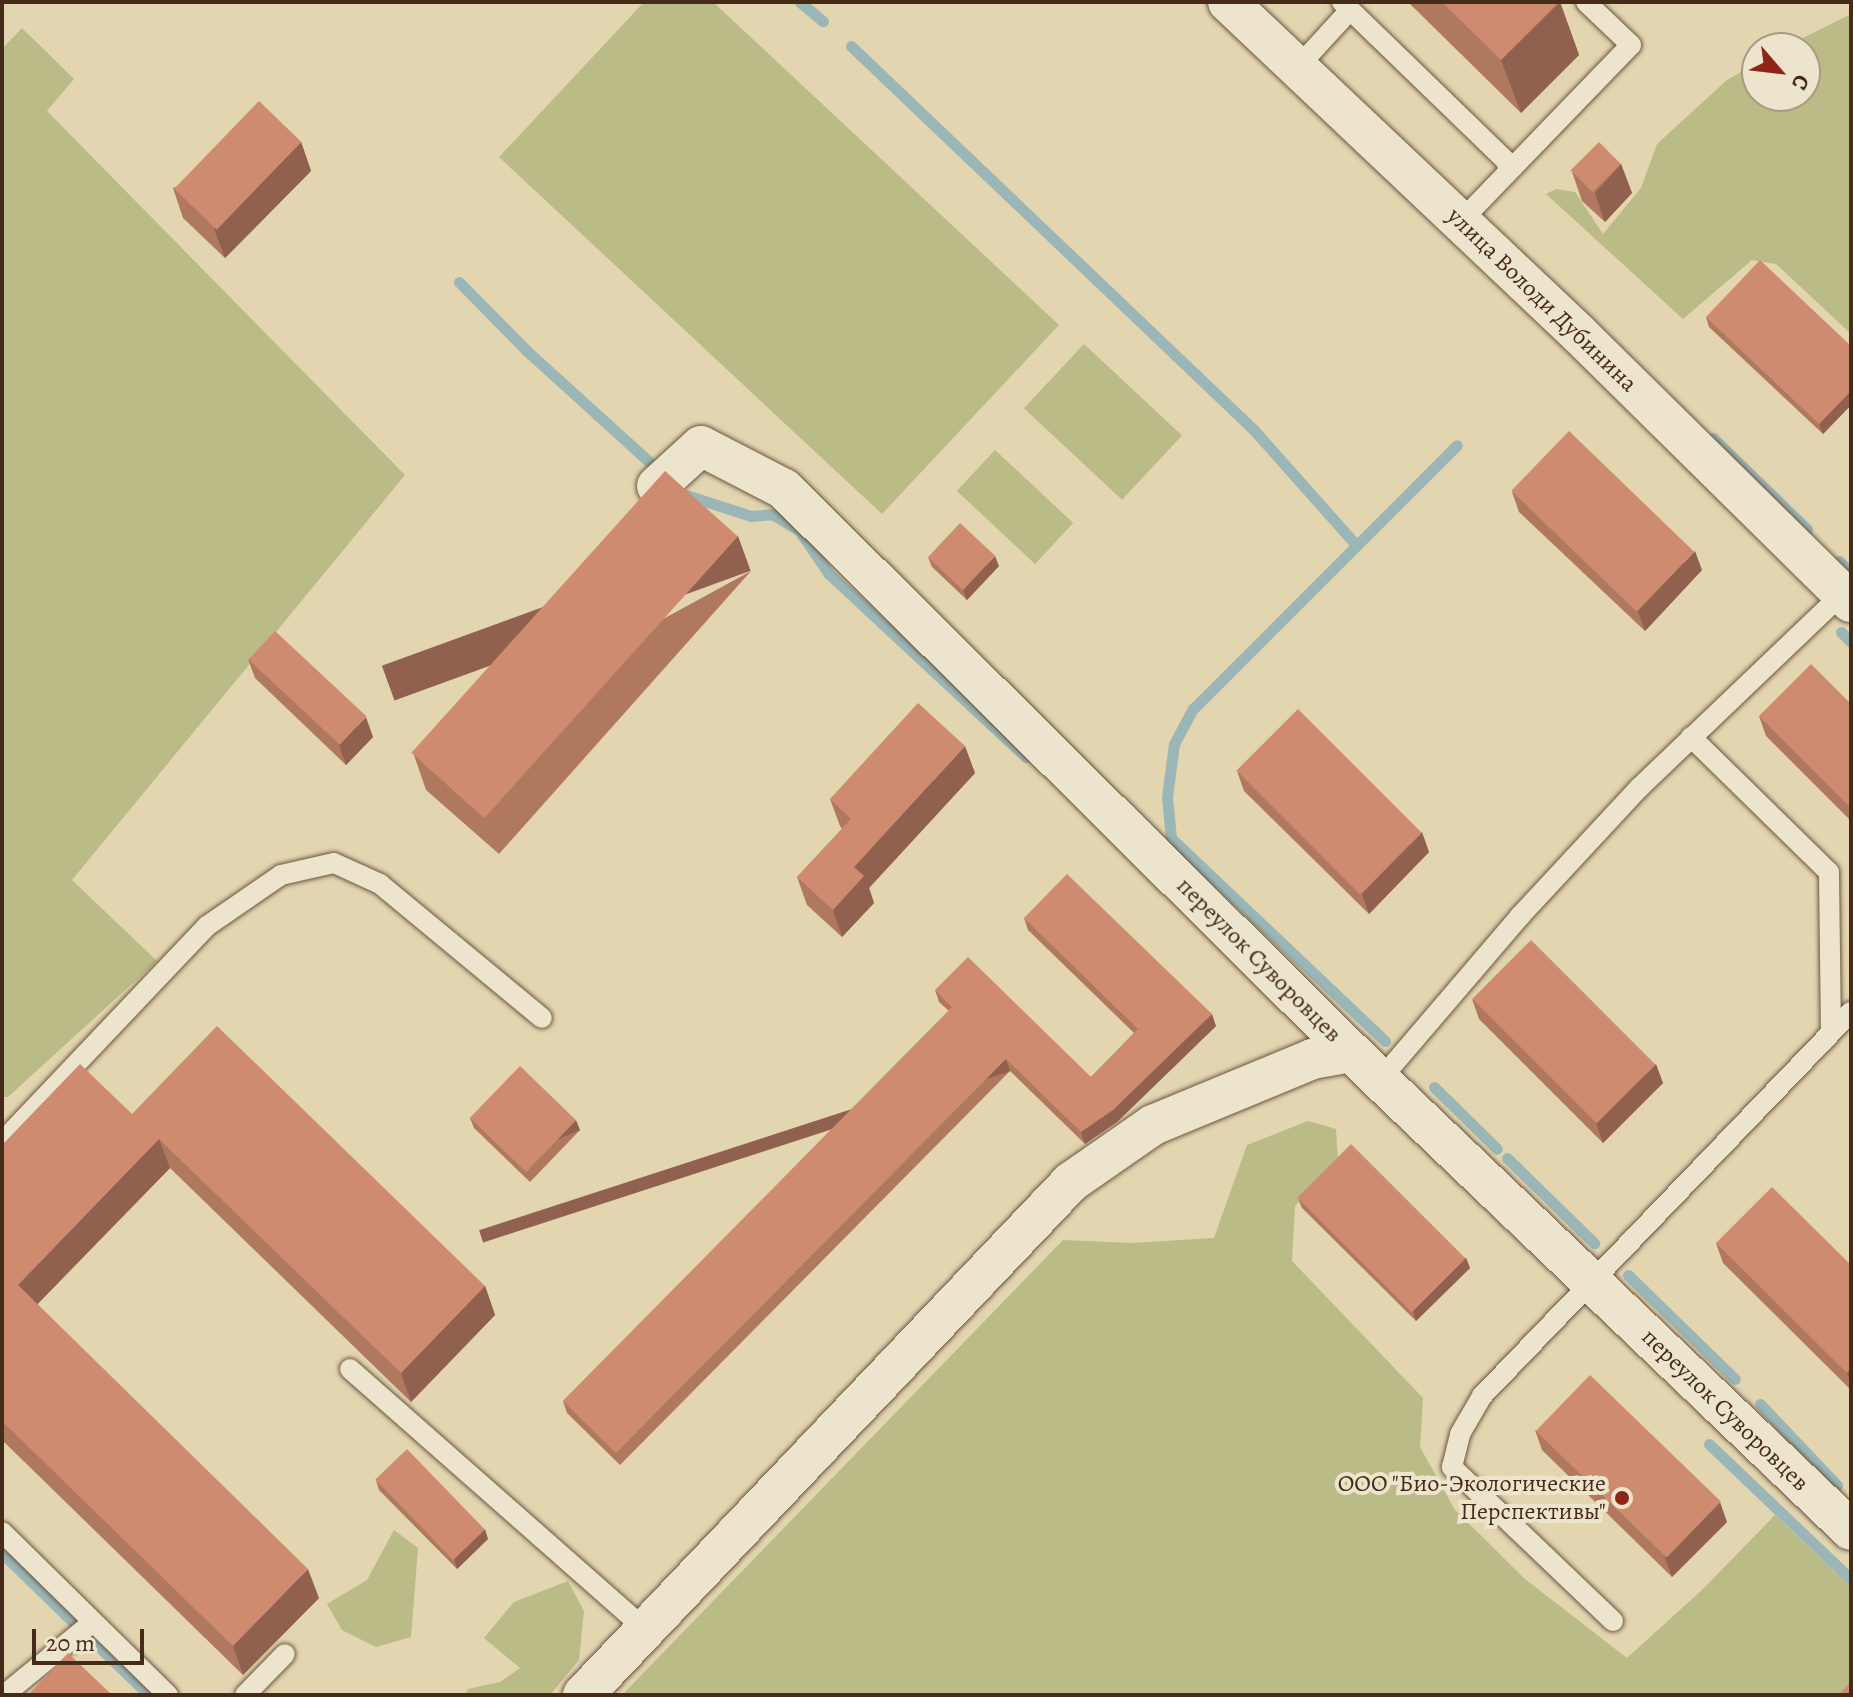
<!DOCTYPE html>
<html>
<head>
<meta charset="utf-8">
<style>
	body { margin:0 }
	#map { position:relative; width:1853px; height:1697px; overflow:hidden; background:#e2d5b0; font-family:Alegreya,serif }
	div>[style] { position:absolute }
	[style*='--x'] { left:calc(var(--x)*1px); top:calc(var(--y)*1px); width:calc(var(--w)*1px); rotate:calc(var(--a)*1deg) }
	.green>* { inset:0; background:#babb86; transform-origin:0 0 }
	.stream>* { height:11px; margin:-5.5px; padding:0 5.5px; transform-origin:5.5px; border-radius:5.5px; background:#9ab6b7 }
	.roads { filter:drop-shadow(0 0 2px #6d563f) drop-shadow(0 0 2px #6d563f) }
	.service>* { height:20px; margin:-10px; padding:0 10px; transform-origin:10px; border-radius:10px; background:#ece4cc }
	.minor>* { height:40px; margin:-20px; padding:0 20px; transform-origin:20px; border-radius:20px; background:#ece4cc }
	.wall>* { inset:0; background:#b17860 }
	.shaded-wall>* { inset:0; background:#90614e; transform-origin:0 0 }
	.building>* { inset:0; background:#ce8b70; transform-origin:0 0 }
	.dots>* { width:22px; height:22px; translate:-50% -50%; box-sizing:border-box; border:4px solid #ece4cc; border-radius:50% }
	span { translate:-50% -50%; white-space:nowrap; text-align:center; line-height:1.15; -webkit-text-stroke:8px #ece4cc; paint-order:stroke }
	.street-label { font-size:24px; color:#462b19 }
	.poi-label { font-size:24px; color:#462b19 }
	.right { translate:-100% -50%; text-align:right }
	.frame { position:absolute; inset:0; border:4px solid #462b19; pointer-events:none }
	.north { position:absolute; left:1741px; top:32px; width:80px; height:80px; box-sizing:border-box; background:#ece4cc; border:2px solid #aa9a84; border-radius:50%; rotate:118deg; font-size:22px; font-weight:700; line-height:32px; text-align:center; color:#462b19 }
	.north::after { content:''; display:block; margin:auto; width:28px; height:36px; background:#8f2418; clip-path:polygon(50% 0,100% 100%,50% 72%,0 100%) }
	.scale { position:absolute; left:32px; top:1629px; width:112px; height:36px; box-sizing:border-box; border:4px solid #462b19; border-top:0; padding-left:10px; font-size:24px; line-height:28px; white-space:nowrap; color:#462b19; -webkit-text-stroke:6px #ece4cc; paint-order:stroke }
</style>
</head>
<body>
<div id="map">
	<div class="green">
		<i style="clip-path:polygon(644px 2px,713px 2px,1059px 325px,882px 514px,499px 157px)"></i>
		<i style="clip-path:polygon(1851px 14px,1851px 334px,1776px 264px,1752px 260px,1683px 319px,1546px 194px,1556px 189px,1575px 192px,1603px 234px,1641px 188px,1657px 144px,1727px 80px,1757px 63px,1757px 96px,1805px 96px,1805px 48px,1783px 48px)"></i>
		<i style="clip-path:polygon(22px 28px,74px 79px,47px 111px,405px 475px,72px 880px,157px 961px,8px 1097px,2px 1097px,2px 49px)"></i>
		<i style="left:1084px;top:344px;width:134px;height:88px;rotate:43deg"></i>
		<i style="left:995px;top:450px;width:107px;height:56px;rotate:43deg"></i>
		<i style="clip-path:polygon(1308px 1121px,1336px 1129px,1338px 1161px,1295px 1206px,1292px 1261px,1423px 1398px,1420px 1447px,1455px 1510px,1525px 1579px,1627px 1658px,1704px 1588px,1775px 1515px,1851px 1587px,1851px 1695px,622px 1695px,1063px 1240px,1132px 1243px,1214px 1238px,1247px 1145px)"></i>
		<i style="clip-path:polygon(394px 1530px,418px 1548px,411px 1637px,376px 1647px,342px 1630px,327px 1604px,367px 1580px)"></i>
		<i style="clip-path:polygon(568px 1581px,584px 1611px,579px 1660px,550px 1695px,465px 1695px,468px 1689px,500px 1682px,520px 1668px,484px 1638px,514px 1602px)"></i>
	</div>
	<div class="stream">
		<i style="--x:800;--y:2;--w:30;--a:40"></i>
		<i style="--x:851;--y:46;--w:557;--a:43.62"></i>
		<i style="--x:1254;--y:430;--w:154;--a:48.4"></i>
		<i style="--x:459;--y:282;--w:97;--a:45.4"></i>
		<i style="--x:527;--y:351;--w:171;--a:42.2"></i>
		<i style="--x:1713;--y:438;--w:131;--a:44.1"></i>
		<i style="--x:686;--y:495;--w:68;--a:17.9"></i>
		<i style="--x:751;--y:516;--w:21;--a:-5"></i>
		<i style="--x:772;--y:514;--w:31;--a:31"></i>
		<i style="--x:799;--y:530;--w:53;--a:55.7"></i>
		<i style="--x:829;--y:574;--w:269;--a:42.9"></i>
		<i style="--x:1839;--y:561;--w:17;--a:45"></i>
		<i style="--x:1841;--y:632;--w:14;--a:45"></i>
		<i style="--x:1385;--y:1041;--w:295;--a:-136.5"></i>
		<i style="--x:1171;--y:838;--w:41;--a:-95.6"></i>
		<i style="--x:1167;--y:797;--w:53;--a:-82.5"></i>
		<i style="--x:1174;--y:744;--w:40;--a:-62"></i>
		<i style="--x:1193;--y:709;--w:373;--a:-45"></i>
		<i style="--x:1434;--y:1087;--w:88;--a:44.5"></i>
		<i style="--x:1507;--y:1158;--w:122;--a:44.3"></i>
		<i style="--x:1628;--y:1275;--w:149;--a:44.2"></i>
		<i style="--x:1760;--y:1404;--w:112;--a:46.5"></i>
		<i style="--x:1709;--y:1444;--w:196;--a:43.6"></i>
		<i style="--x:2;--y:1553;--w:99;--a:44.2"></i>
		<i style="--x:97;--y:1645;--w:72;--a:43.9"></i>
	</div>
	<div class="roads">
		<div class="service">
			<i style="--x:1342;--y:2;--w:228;--a:44.1"></i>
			<i style="--x:1506;--y:161;--w:10;--a:73"></i>
			<i style="--x:1297;--y:68;--w:79;--a:-47.6"></i>
			<i style="--x:1460;--y:222;--w:246;--a:-46"></i>
			<i style="--x:1631;--y:45;--w:62;--a:-136.3"></i>
			<i style="--x:1691;--y:737;--w:193;--a:44.4"></i>
			<i style="--x:1829;--y:872;--w:160;--a:89.3"></i>
			<i style="--x:1380;--y:1080;--w:216;--a:-49.5"></i>
			<i style="--x:1520;--y:916;--w:175;--a:-47.1"></i>
			<i style="--x:1639;--y:788;--w:281;--a:-43.7"></i>
			<i style="--x:2;--y:1142;--w:298;--a:-46.5"></i>
			<i style="--x:207;--y:926;--w:90;--a:-34.6"></i>
			<i style="--x:281;--y:875;--w:54;--a:-12.8"></i>
			<i style="--x:334;--y:863;--w:51;--a:24.5"></i>
			<i style="--x:380;--y:884;--w:210;--a:39.6"></i>
			<i style="--x:350;--y:1369;--w:395;--a:41.4"></i>
			<i style="--x:2;--y:1532;--w:233;--a:44.5"></i>
			<i style="--x:1613;--y:1621;--w:223;--a:-136.3"></i>
			<i style="--x:1452;--y:1467;--w:34;--a:-76"></i>
			<i style="--x:1460;--y:1434;--w:44;--a:-59.9"></i>
			<i style="--x:1482;--y:1396;--w:533;--a:-46.14"></i>
			<i style="--x:4;--y:1695;--w:115;--a:-39.4"></i>
			<i style="--x:245;--y:1695;--w:57;--a:-45.7"></i>
		</div>
		<div class="minor">
			<i style="--x:1228;--y:2;--w:483;--a:43.4"></i>
			<i style="--x:1579;--y:334;--w:382;--a:44.6"></i>
			<i style="--x:657;--y:486;--w:59;--a:-42.3"></i>
			<i style="--x:701;--y:446;--w:93;--a:27.4"></i>
			<i style="--x:784;--y:489;--w:839;--a:44.76"></i>
			<i style="--x:1380;--y:1080;--w:651;--a:43.69"></i>
			<i style="--x:583;--y:1695;--w:708;--a:-46.43"></i>
			<i style="--x:1071;--y:1182;--w:100;--a:-34.8"></i>
			<i style="--x:1153;--y:1125;--w:172;--a:-22.5"></i>
			<i style="--x:1312;--y:1059;--w:40;--a:-10"></i>
		</div>
	</div>
	<div class="wall">
		<i style="clip-path:polygon(1408px 2px,1560px 2px,1579px 55px,1521px 113px)"></i>
		<i style="clip-path:polygon(301px 142px,311px 171px,225px 258px,183px 218px,173px 188px)"></i>
		<i style="clip-path:polygon(1621px 164px,1632px 193px,1605px 222px,1582px 201px,1572px 172px)"></i>
		<i style="clip-path:polygon(1706px 317px,1851px 346px,1851px 405px,1823px 434px,1709px 327px)"></i>
		<i style="clip-path:polygon(1512px 492px,1702px 570px,1645px 631px,1519px 512px)"></i>
		<i style="clip-path:polygon(928px 557px,999px 566px,967px 600px,932px 567px)"></i>
		<i style="clip-path:polygon(751px 571px,499px 854px,426px 790px,414px 755px)"></i>
		<i style="clip-path:polygon(248px 659px,373px 737px,346px 765px,255px 678px)"></i>
		<i style="clip-path:polygon(1851px 704px,1851px 821px,1766px 736px,1759px 716px)"></i>
		<i style="clip-path:polygon(1237px 771px,1429px 852px,1369px 914px,1244px 791px)"></i>
		<i style="clip-path:polygon(975px 773px,869px 888px,874px 903px,842px 937px,807px 905px,797px 877px,842px 829px,840px 826px,830px 799px)"></i>
		<i style="clip-path:polygon(1024px 918px,1216px 1026px,1117px 1122px,1085px 1144px,1010px 1071px,620px 1465px,567px 1413px,563px 1401px,949px 1011px,939px 1002px,935px 990px,1091px 1077px,1134px 1033px,1028px 930px)"></i>
		<i style="clip-path:polygon(1472px 999px,1663px 1083px,1603px 1143px,1479px 1019px)"></i>
		<i style="clip-path:polygon(132px 1114px,485px 1286px,495px 1315px,411px 1402px,170px 1168px,37px 1304px,319px 1598px,243px 1675px,2px 1440px,2px 1145px)"></i>
		<i style="clip-path:polygon(470px 1118px,580px 1130px,530px 1182px,474px 1128px)"></i>
		<i style="clip-path:polygon(1298px 1198px,1466px 1258px,1470px 1268px,1416px 1321px,1302px 1208px)"></i>
		<i style="clip-path:polygon(1716px 1243px,1851px 1265px,1851px 1390px,1723px 1263px)"></i>
		<i style="clip-path:polygon(1535px 1430px,1727px 1522px,1672px 1577px,1542px 1450px)"></i>
		<i style="clip-path:polygon(376px 1480px,488px 1539px,457px 1569px,379px 1490px)"></i>
	</div>
	<div class="shaded-wall">
		<i style="clip-path:polygon(1560px 2px,1579px 55px,1521px 113px,1501px 60px)"></i>
		<i style="clip-path:polygon(301px 142px,311px 171px,225px 258px,214px 229px)"></i>
		<i style="clip-path:polygon(1621px 164px,1632px 193px,1605px 222px,1595px 193px)"></i>
		<i style="clip-path:polygon(1851px 391px,1851px 405px,1823px 434px,1819px 424px)"></i>
		<i style="left:738px;top:536px;width:37px;height:379px;rotate:70deg"></i>
		<i style="clip-path:polygon(1695px 551px,1702px 570px,1645px 631px,1638px 611px)"></i>
		<i style="clip-path:polygon(995px 556px,999px 566px,967px 600px,963px 590px)"></i>
		<i style="clip-path:polygon(366px 717px,373px 737px,346px 765px,339px 745px)"></i>
		<i style="clip-path:polygon(965px 746px,975px 773px,869px 888px,874px 903px,842px 937px,833px 910px,854px 867px)"></i>
		<i style="clip-path:polygon(1422px 832px,1429px 852px,1369px 914px,1362px 894px)"></i>
		<i style="clip-path:polygon(1212px 1014px,1216px 1026px,1117px 1122px,1085px 1144px,1081px 1132px)"></i>
		<i style="left:1006px;top:1059px;width:13px;height:554px;rotate:72deg"></i>
		<i style="clip-path:polygon(1656px 1064px,1663px 1083px,1603px 1143px,1596px 1123px)"></i>
		<i style="left:576px;top:1120px;width:11px;height:72px;rotate:68deg"></i>
		<i style="clip-path:polygon(159px 1139px,170px 1168px,28px 1314px,18px 1285px)"></i>
		<i style="clip-path:polygon(1466px 1258px,1470px 1268px,1416px 1321px,1413px 1311px)"></i>
		<i style="clip-path:polygon(485px 1286px,495px 1315px,411px 1402px,401px 1373px)"></i>
		<i style="clip-path:polygon(1851px 1368px,1851px 1384px,1847px 1373px)"></i>
		<i style="clip-path:polygon(1720px 1502px,1727px 1522px,1672px 1577px,1665px 1558px)"></i>
		<i style="clip-path:polygon(485px 1529px,488px 1539px,457px 1569px,454px 1559px)"></i>
		<i style="clip-path:polygon(308px 1569px,319px 1598px,243px 1675px,233px 1646px)"></i>
	</div>
	<div class="building">
		<i style="clip-path:polygon(1442px 2px,1559px 2px,1501px 60px)"></i>
		<i style="left:259px;top:101px;width:59px;height:122px;rotate:44deg"></i>
		<i style="left:1599px;top:142px;width:31px;height:40px;rotate:45deg"></i>
		<i style="clip-path:polygon(1760px 260px,1851px 346px,1851px 391px,1819px 424px,1706px 317px)"></i>
		<i style="left:1569px;top:431px;width:174px;height:83px;rotate:44deg"></i>
		<i style="left:665px;top:471px;width:98px;height:379px;rotate:42deg"></i>
		<i style="left:960px;top:523px;width:48px;height:47px;rotate:43deg"></i>
		<i style="left:275px;top:631px;width:125px;height:39px;rotate:43deg"></i>
		<i style="clip-path:polygon(1811px 664px,1851px 704px,1851px 808px,1759px 716px)"></i>
		<i style="clip-path:polygon(918px 703px,965px 746px,854px 867px,864px 876px,833px 910px,797px 877px,851px 819px,830px 799px)"></i>
		<i style="left:1298px;top:709px;width:175px;height:87px;rotate:45deg"></i>
		<i style="clip-path:polygon(1067px 874px,1212px 1014px,1113px 1110px,1081px 1132px,1006px 1059px,616px 1453px,563px 1401px,952px 1007px,935px 990px,968px 957px,1091px 1077px,1138px 1029px,1024px 918px)"></i>
		<i style="left:1531px;top:940px;width:176px;height:83px;rotate:45deg"></i>
		<i style="clip-path:polygon(217px 1026px,485px 1286px,401px 1373px,159px 1139px,18px 1285px,308px 1569px,233px 1646px,2px 1421px,2px 1253px,5px 1250px,2px 1247px,2px 1145px,80px 1064px,132px 1114px)"></i>
		<i style="left:520px;top:1066px;width:78px;height:72px;rotate:44deg"></i>
		<i style="left:1351px;top:1144px;width:162px;height:76px;rotate:45deg"></i>
		<i style="clip-path:polygon(1772px 1187px,1851px 1265px,1851px 1368px,1847px 1373px,1716px 1243px)"></i>
		<i style="left:1590px;top:1375px;width:182px;height:78px;rotate:44deg"></i>
		<i style="left:407px;top:1449px;width:112px;height:44px;rotate:46deg"></i>
		<i style="clip-path:polygon(68px 1653px,112px 1695px,28px 1695px)"></i>
		<i style="clip-path:polygon(1851px 1682px,1851px 1695px,1838px 1695px)"></i>
	</div>
	<div class="dots">
		<i style="left:1622px;top:1498px;background:#8f2418"></i>
	</div>
	<div class="street-label">
		<span style="left:1542px;top:300px;rotate:44deg">улица Володи Дубинина</span>
		<span style="left:1259px;top:960px;rotate:45deg">переулок Суворовцев</span>
		<span style="left:1725px;top:1410px;rotate:44deg">переулок Суворовцев</span>
	</div>
	<div class="poi-label">
		<span class="right" style="left:1606px;top:1498px">ООО "Био-Экологические<br>Перспективы"</span>
	</div>
	<div class="frame"></div>
	<div class="north">С</div>
	<div class="scale">20 m</div>
</div>
</body>
</html>
